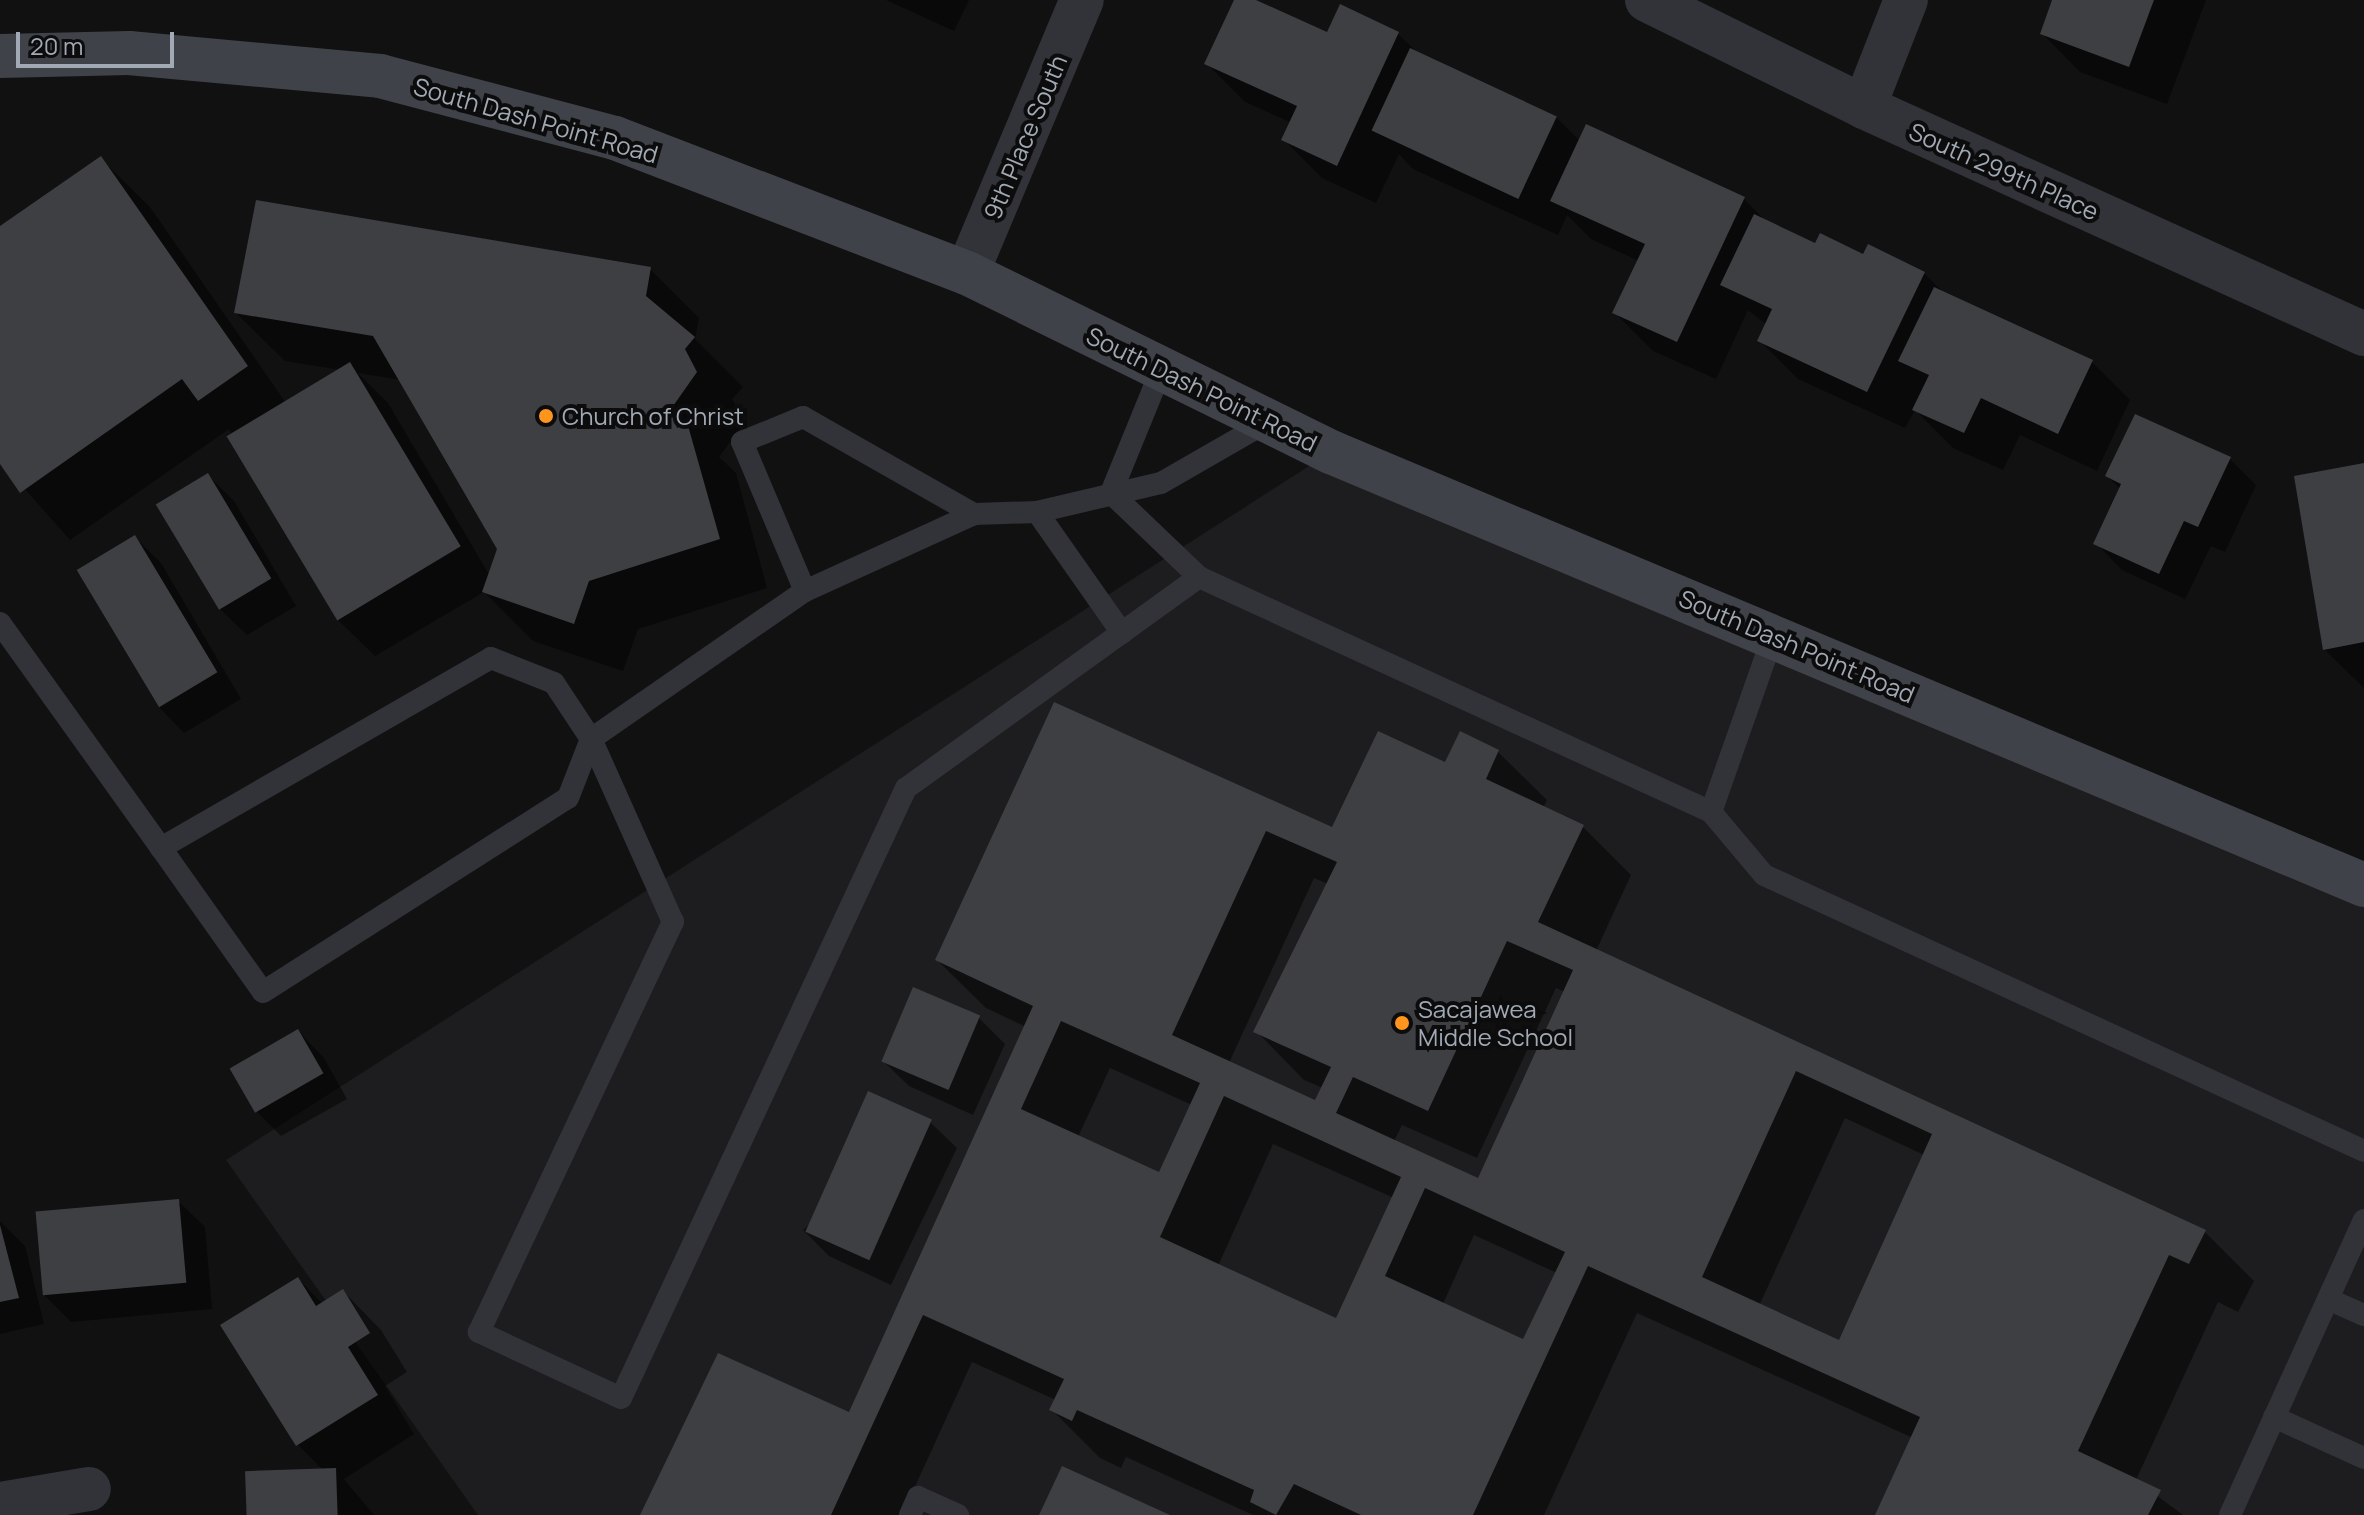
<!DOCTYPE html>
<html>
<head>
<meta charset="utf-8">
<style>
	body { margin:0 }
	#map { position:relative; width:2364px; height:1515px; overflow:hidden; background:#111112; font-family:Manrope,sans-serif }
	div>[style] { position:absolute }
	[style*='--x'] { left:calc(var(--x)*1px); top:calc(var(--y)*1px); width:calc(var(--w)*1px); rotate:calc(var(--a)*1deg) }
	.built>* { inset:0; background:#1d1d1f }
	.shadow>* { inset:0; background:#0007 }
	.building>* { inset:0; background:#3d3f43; transform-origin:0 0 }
	.lane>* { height:22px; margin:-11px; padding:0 11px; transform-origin:11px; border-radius:11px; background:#313338 }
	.street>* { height:44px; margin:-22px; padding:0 22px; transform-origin:22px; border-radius:22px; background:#313338 }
	.secondary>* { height:44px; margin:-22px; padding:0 22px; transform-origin:22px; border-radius:22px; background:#3f4248 }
	.dots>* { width:22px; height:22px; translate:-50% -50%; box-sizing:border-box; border:4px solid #0c0c0d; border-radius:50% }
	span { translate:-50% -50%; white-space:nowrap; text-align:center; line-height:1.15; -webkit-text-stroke:8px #0c0c0d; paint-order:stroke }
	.street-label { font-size:24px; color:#a1a9b4 }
	.poi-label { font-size:24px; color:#a1a9b4 }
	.left { translate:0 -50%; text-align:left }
	.scale { position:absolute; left:16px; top:32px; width:158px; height:36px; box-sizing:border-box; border:4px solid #a1a9b4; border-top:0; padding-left:10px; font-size:24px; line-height:28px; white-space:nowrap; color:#a1a9b4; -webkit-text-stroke:6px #0c0c0d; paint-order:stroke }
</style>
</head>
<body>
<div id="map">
	<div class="built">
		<i style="clip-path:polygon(1331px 452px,2364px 885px,2364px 1515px,478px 1515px,226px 1160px)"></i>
	</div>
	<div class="shadow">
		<i style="clip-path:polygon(886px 0,969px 0,954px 31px)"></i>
		<i style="clip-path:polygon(1236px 0,1328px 35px,1341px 7px,1398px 34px,1420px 55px,1556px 117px,1580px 141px,1744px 199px,1767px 222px,1816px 246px,1924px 273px,1945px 294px,2092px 362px,2130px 400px,2097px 471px,2020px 435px,2003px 470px,1953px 448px,1915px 410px,1905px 428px,1798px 379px,1759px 340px,1767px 325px,1748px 310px,1716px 379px,1653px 351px,1615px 313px,1639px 261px,1591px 239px,1567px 215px,1558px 235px,1413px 169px,1399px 154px,1376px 203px,1322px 178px,1284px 140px,1292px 123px,1245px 102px,1207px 64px)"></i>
		<i style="clip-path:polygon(2055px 0,2206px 0,2167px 104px,2080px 72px,2042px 33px)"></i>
		<i style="clip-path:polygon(evenodd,101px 159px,150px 207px,286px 403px,341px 370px,285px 361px,236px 313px,650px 269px,699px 318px,695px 339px,743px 387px,732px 399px,745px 422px,719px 457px,736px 473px,767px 588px,638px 629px,623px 671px,533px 641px,484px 592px,375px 656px,336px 618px,229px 429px,70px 540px,0 461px,0 228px,101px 159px,358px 373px,401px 380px,499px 549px,490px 576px,388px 403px,358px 373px)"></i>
		<i style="clip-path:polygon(2230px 459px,2256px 485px,2225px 552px,2211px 546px,2185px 599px,2122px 570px,2096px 543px,2121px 490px,2107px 476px)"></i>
		<i style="clip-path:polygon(2364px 465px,2364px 687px,2363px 687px,2324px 649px)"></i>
		<i style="clip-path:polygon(208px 475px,234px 501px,296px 606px,247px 635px,220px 609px)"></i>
		<i style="clip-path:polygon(135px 537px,161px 563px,241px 699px,184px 733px,158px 706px)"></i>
		<i style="clip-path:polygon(evenodd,1055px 705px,1333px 830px,1446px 764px,1498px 752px,1547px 800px,1543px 808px,1583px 827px,1631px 875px,1596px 951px,2205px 1232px,2254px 1281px,2238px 1312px,2218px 1302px,2136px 1480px,2183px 1515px,1877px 1515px,1913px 1438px,1637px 1313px,1544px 1515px,1253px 1515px,1126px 1457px,1121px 1468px,1100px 1458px,1051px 1409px,1056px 1400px,972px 1362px,902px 1515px,643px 1515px,850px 1415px,1026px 1027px,986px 1008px,937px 960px,1055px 705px,1314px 878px,1328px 884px,1256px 1031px,1304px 1080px,1323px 1088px,1316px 1103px,1229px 1063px,1314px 878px,1055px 705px,1556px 988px,1565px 992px,1479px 1181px,1394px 1141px,1402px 1125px,1477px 1158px,1556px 988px,1055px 705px,1110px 1068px,1192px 1105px,1160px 1174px,1078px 1137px,1110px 1068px,1055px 705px,1845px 1118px,1924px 1155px,1840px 1343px,1759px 1306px,1845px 1118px,1055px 705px,1273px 1144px,1394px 1198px,1337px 1321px,1218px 1266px,1273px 1144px,1055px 705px,1474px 1235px,1557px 1273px,1524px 1342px,1443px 1304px,1474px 1235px)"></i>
		<i style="clip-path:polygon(979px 1018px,1005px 1044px,973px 1115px,909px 1086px,882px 1060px)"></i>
		<i style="clip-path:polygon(298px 1031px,324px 1058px,347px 1099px,281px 1136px,255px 1110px)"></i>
		<i style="clip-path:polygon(930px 1122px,957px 1148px,891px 1285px,829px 1256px,803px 1230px)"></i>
		<i style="clip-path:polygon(178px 1201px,205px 1227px,212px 1309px,71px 1322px,44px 1295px)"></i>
		<i style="clip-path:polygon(0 1221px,25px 1246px,44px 1324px,0 1334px)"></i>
		<i style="clip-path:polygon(298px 1279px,323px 1304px,343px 1291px,381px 1330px,407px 1372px,385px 1386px,414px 1434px,344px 1479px,374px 1515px,249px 1515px,324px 1471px,298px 1445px,223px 1326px)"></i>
	</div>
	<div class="building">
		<i style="clip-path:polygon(1234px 0,1256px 0,1327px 32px,1340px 4px,1399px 32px,1337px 166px,1281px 140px,1297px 106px,1204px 64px)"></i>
		<i style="clip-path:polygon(2052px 0,2154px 0,2129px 67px,2040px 34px)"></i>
		<i style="left:1410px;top:48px;width:162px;height:91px;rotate:25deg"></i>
		<i style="clip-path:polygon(1586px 124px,1745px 197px,1677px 342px,1612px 313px,1645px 244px,1550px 201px)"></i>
		<i style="clip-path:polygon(101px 156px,248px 366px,198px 401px,182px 379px,20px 493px,0 464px,0 226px)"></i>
		<i style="clip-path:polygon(256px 200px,651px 267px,646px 296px,695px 337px,685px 349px,697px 372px,671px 409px,677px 428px,687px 422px,720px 539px,589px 581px,574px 624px,482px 592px,497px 549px,373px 336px,234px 313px)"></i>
		<i style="clip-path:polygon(1754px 214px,1815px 243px,1820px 233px,1863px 254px,1868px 244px,1925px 272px,1867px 392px,1757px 341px,1772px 309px,1720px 285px)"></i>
		<i style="clip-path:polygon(1934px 287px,2093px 360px,2058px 434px,1981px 398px,1964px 433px,1912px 410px,1929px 375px,1898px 361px)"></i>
		<i style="left:350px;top:362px;width:215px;height:144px;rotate:59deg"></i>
		<i style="clip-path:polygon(2135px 414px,2231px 457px,2198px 527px,2184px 521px,2159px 574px,2093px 544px,2121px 484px,2105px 476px)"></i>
		<i style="clip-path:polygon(2364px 463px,2364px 642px,2323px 650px,2294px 476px)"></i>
		<i style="left:208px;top:473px;width:123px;height:61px;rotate:59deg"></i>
		<i style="left:135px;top:535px;width:160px;height:68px;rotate:59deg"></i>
		<i style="clip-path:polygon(evenodd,1054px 702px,1332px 827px,1378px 731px,1445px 762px,1460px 731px,1499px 750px,1486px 779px,1584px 825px,1538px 922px,2206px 1230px,2189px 1264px,2169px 1255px,2078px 1451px,2161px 1490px,2148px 1515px,1875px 1515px,1920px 1417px,1588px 1266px,1473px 1515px,1361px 1515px,1294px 1484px,1276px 1515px,1250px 1502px,1254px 1490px,1077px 1410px,1072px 1421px,1049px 1410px,1064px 1379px,923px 1315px,831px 1515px,640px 1515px,718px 1353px,849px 1412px,1033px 1006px,935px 960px,1054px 702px,1266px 831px,1337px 862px,1253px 1032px,1331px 1067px,1315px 1100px,1172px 1035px,1266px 831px,1054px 702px,1507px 941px,1573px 970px,1478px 1178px,1336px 1113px,1353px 1077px,1428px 1111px,1507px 941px,1054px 702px,1061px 1021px,1200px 1083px,1159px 1172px,1021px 1109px,1061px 1021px,1054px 702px,1796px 1071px,1932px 1134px,1839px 1340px,1702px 1277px,1796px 1071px,1054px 702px,1224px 1096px,1401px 1177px,1336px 1318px,1160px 1237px,1224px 1096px,1054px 702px,1425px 1188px,1565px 1252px,1523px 1339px,1385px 1276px,1425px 1188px)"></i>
		<i style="left:913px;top:987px;width:73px;height:81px;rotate:23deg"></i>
		<i style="left:298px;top:1029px;width:51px;height:79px;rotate:60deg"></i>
		<i style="left:868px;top:1091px;width:70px;height:154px;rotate:24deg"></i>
		<i style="left:179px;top:1199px;width:84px;height:144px;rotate:85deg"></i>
		<i style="clip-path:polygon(0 1225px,19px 1298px,0 1302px)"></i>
		<i style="clip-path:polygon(298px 1277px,316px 1306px,343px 1289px,370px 1333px,348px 1347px,378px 1395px,296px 1446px,220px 1325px)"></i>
		<i style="clip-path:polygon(1062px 1466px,1170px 1515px,1039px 1515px)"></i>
		<i style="left:336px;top:1468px;width:47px;height:91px;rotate:88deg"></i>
	</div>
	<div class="lane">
		<i style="--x:1111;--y:493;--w:122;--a:43.7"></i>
		<i style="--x:1199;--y:577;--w:563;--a:24.65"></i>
		<i style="--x:1711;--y:812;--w:187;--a:-70.6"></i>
		<i style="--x:1111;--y:493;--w:135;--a:-67.8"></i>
		<i style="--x:1037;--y:512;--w:148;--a:54.9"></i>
		<i style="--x:1199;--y:577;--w:361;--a:144.2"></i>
		<i style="--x:906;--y:788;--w:673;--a:115.04"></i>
		<i style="--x:621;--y:1398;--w:157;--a:-155.1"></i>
		<i style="--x:479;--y:1332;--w:454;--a:-64.7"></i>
		<i style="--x:673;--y:922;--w:201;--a:-114.1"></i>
		<i style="--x:591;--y:739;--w:67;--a:-123.5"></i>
		<i style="--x:554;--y:683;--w:68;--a:-158.4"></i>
		<i style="--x:491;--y:658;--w:381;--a:150.1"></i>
		<i style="--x:161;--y:848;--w:176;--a:54.7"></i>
		<i style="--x:263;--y:992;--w:361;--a:-32.5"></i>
		<i style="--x:568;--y:798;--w:63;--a:-68.7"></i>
		<i style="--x:591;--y:739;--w:260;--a:-34.7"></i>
		<i style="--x:805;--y:591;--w:186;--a:-24.5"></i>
		<i style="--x:974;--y:514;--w:63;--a:-1.8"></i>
		<i style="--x:1037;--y:512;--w:127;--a:-13.2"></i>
		<i style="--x:1161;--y:483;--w:125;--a:-29.9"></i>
		<i style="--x:805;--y:591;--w:162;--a:-112.9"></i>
		<i style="--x:742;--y:442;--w:66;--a:-22.3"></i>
		<i style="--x:803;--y:417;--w:197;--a:29.6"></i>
		<i style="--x:0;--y:623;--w:277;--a:54.4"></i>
		<i style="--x:1711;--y:812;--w:82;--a:49.9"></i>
		<i style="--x:1764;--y:875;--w:660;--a:24.7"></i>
		<i style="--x:2328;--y:1299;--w:39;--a:24"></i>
		<i style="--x:2274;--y:1417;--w:99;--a:24.5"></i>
		<i style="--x:910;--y:1515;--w:20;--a:-66"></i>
		<i style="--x:918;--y:1497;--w:44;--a:24.2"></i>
		<i style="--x:2230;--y:1515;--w:324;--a:-65.6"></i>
	</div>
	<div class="street">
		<i style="--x:1647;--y:0;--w:242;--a:26.2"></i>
		<i style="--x:1864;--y:107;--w:549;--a:24.42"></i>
		<i style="--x:1864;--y:107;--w:115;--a:-68.6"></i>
		<i style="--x:967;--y:273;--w:296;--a:-67.2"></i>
		<i style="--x:0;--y:1504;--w:90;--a:-9.6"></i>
	</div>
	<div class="secondary">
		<i style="--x:0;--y:56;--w:129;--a:-1.3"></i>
		<i style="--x:129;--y:53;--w:252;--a:5.2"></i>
		<i style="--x:380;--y:76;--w:243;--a:14.8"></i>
		<i style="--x:615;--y:138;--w:377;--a:21"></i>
		<i style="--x:967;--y:273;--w:406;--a:26.2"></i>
		<i style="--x:1331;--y:452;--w:1120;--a:22.74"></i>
	</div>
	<div class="dots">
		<i style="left:546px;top:416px;background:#ff951c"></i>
		<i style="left:1402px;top:1023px;background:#ff951c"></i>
	</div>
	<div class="street-label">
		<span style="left:536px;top:120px;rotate:16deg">South Dash Point Road</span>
		<span style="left:1025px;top:137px;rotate:-67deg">9th Place South</span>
		<span style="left:2004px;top:171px;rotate:24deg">South 299th Place</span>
		<span style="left:1202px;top:389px;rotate:26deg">South Dash Point Road</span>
		<span style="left:1797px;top:646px;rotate:23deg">South Dash Point Road</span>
	</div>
	<div class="poi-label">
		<span class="left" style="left:562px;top:416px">Church of Christ</span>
		<span class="left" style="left:1418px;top:1023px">Sacajawea<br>Middle School</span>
	</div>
	<div class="scale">20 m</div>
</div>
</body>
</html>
